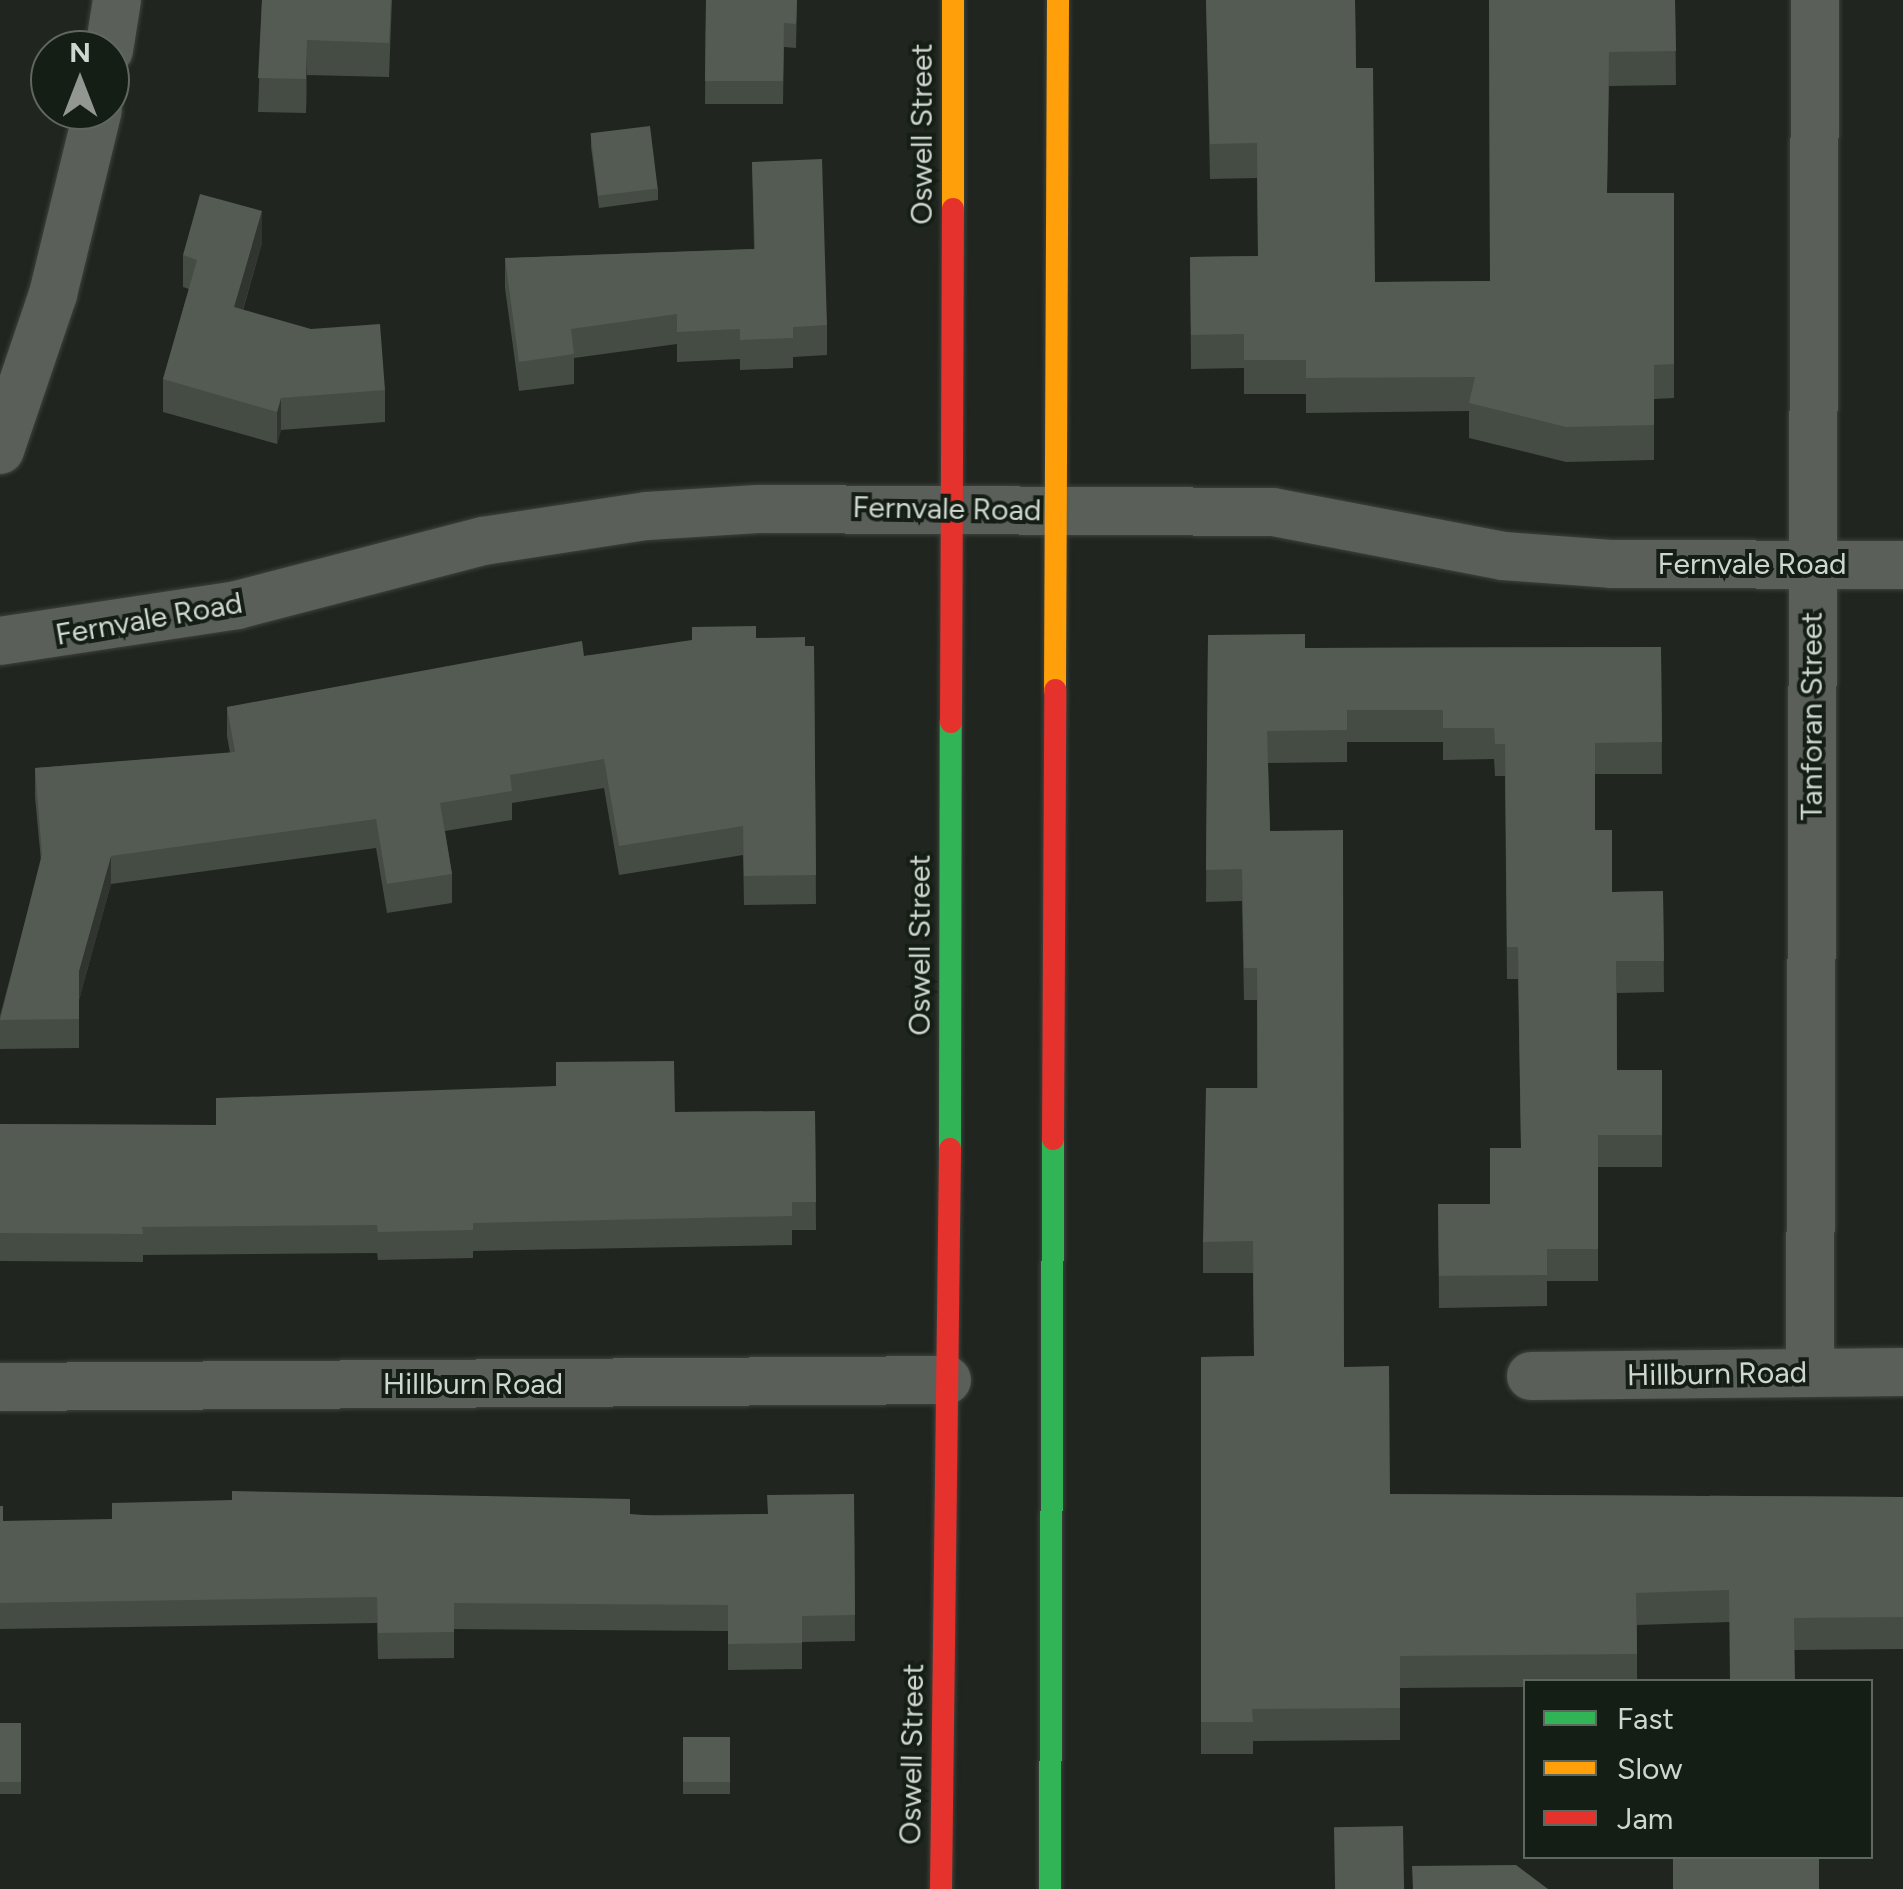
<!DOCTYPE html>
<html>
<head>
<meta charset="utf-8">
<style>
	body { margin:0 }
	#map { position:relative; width:1903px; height:1889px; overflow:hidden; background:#20251f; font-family:Figtree,sans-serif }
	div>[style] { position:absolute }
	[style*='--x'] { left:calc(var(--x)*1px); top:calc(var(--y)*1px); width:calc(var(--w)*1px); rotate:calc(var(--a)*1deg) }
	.roads { filter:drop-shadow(0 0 2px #3d423c) drop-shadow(0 0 2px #3d423c) }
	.street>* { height:48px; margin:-24px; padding:0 24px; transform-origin:24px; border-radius:24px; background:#5b5f5a }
	.fast>* { height:22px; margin:-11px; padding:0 11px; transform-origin:11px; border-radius:11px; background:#30b455 }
	.slow>* { height:22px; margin:-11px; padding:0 11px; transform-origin:11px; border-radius:11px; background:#ff9f0a }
	.jam>* { height:22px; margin:-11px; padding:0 11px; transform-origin:11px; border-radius:11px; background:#e5322d }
	.wall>* { inset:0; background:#444c44; transform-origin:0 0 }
	.shaded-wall>* { inset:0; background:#30362f }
	.building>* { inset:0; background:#535b52; transform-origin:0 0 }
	span { translate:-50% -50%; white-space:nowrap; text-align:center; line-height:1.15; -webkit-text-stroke:8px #151e14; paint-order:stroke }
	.street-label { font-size:30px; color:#cfd6cf }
	.legend { position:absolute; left:1523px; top:1679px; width:350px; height:180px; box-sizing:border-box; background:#151e14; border:2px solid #5f685f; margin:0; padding:12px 18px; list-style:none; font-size:30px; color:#cfd6cf }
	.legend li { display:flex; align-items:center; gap:20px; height:50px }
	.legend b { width:50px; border:2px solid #5f685f }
	.north { position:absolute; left:30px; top:30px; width:100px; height:100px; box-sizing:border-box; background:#151e14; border:2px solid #5f685f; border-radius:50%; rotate:0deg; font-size:28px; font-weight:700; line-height:40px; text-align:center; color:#cfd6cf }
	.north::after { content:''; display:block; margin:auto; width:35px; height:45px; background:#929891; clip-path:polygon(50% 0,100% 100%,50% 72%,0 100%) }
</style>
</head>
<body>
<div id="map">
	<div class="roads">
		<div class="street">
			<i style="--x:109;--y:50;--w:51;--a:-80.9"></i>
			<i style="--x:0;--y:450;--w:165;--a:-71.2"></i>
			<i style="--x:53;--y:294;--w:189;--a:-76.3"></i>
			<i style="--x:0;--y:641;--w:240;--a:-8.6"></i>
			<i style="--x:237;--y:605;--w:254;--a:-14.6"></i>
			<i style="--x:483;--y:541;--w:166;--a:-8.7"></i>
			<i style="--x:647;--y:516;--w:111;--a:-3.6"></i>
			<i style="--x:758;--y:509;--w:515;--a:0.33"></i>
			<i style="--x:1273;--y:512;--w:234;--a:10.8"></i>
			<i style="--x:1503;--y:556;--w:108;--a:4.2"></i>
			<i style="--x:1611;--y:564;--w:292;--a:0.2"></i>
			<i style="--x:1810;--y:1373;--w:1373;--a:-89.79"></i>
			<i style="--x:1531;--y:1376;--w:372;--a:-0.6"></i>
			<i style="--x:0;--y:1387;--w:947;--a:-0.42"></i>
		</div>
		<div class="fast">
			<i style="--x:950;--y:1149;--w:427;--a:-89.9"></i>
			<i style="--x:1050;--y:1889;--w:750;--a:-89.77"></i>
		</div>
		<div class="slow">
			<i style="--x:953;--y:209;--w:209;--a:-90"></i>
			<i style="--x:1055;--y:690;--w:690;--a:-89.75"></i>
		</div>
		<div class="jam">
			<i style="--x:951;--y:722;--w:513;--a:-89.78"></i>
			<i style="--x:1053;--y:1139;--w:449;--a:-89.7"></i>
			<i style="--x:941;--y:1889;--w:740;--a:-89.3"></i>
		</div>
	</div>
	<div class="wall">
		<i style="clip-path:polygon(262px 0,392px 0,389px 77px,307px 75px,306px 113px,258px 112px)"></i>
		<i style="clip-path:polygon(706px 0,797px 0,796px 48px,784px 47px,783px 104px,705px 104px)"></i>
		<i style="clip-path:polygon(1206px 0,1355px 0,1356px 68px,1375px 282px,1490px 281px,1489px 0,1675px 0,1676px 85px,1609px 86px,1607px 193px,1674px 193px,1674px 398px,1654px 399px,1654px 460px,1566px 462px,1469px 438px,1469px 411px,1306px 413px,1306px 394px,1244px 394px,1244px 368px,1191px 369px,1190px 257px,1258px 256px,1257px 178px,1210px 179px)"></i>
		<i style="clip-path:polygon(591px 135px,658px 188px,658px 200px,599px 208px,591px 147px)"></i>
		<i style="clip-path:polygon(752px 162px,827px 325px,827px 355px,793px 357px,793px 368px,740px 370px,740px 359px,677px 362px,677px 344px,574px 358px,574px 384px,519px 391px,505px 288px,505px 258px,754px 249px)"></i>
		<i style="clip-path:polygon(262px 243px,243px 310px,385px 390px,385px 422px,281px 430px,277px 444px,163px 412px,163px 379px,189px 289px,183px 287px,183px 255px)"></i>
		<i style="clip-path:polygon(1208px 635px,1305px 648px,1661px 647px,1662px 774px,1595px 774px,1595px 830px,1612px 892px,1663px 891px,1664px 992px,1617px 993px,1617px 1070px,1662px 1070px,1662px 1167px,1598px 1167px,1598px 1281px,1547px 1281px,1547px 1306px,1439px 1308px,1438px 1204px,1490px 1204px,1521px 1148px,1518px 979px,1507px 979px,1505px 776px,1495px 776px,1494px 759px,1443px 760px,1443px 742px,1347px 742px,1347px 762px,1268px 763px,1270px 831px,1344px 1367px,1390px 1494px,1903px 1497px,1903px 1649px,1794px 1650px,1729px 1622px,1637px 1625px,1637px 1682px,1526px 1682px,1526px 1687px,1400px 1688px,1400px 1740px,1253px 1741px,1253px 1754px,1201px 1754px,1201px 1357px,1254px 1356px,1253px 1273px,1203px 1273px,1203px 1242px,1257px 1088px,1257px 1000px,1244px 1000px,1242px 901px,1206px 902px)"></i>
		<i style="clip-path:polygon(756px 638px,805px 646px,814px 646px,816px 904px,744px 905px,743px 855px,619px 875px,604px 788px,512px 803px,512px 820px,445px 831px,452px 874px,452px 903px,387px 913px,376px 848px,111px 884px,79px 1000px,79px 1048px,0 1049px,0 1016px,41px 861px,35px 797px,35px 768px,230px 753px,227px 736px,227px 707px,584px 656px)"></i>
		<i style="clip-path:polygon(815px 1111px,816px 1230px,792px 1230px,792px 1245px,473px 1251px,473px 1258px,378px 1260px,377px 1253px,143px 1255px,143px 1262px,0 1261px,0 1124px,216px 1125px,675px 1112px)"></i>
		<i style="clip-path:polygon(854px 1494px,855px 1641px,802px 1642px,802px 1669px,728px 1670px,728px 1631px,454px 1629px,454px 1658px,378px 1659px,377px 1623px,0 1629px,0 1506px,3px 1521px,767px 1514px)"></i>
		<i style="left:0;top:1723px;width:21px;height:71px"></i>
		<i style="left:683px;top:1737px;width:47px;height:57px"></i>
	</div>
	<div class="shaded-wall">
		<i style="clip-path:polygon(307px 40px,307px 75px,306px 113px,306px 79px)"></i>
		<i style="clip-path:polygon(262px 211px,262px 243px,234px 339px,234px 307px)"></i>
		<i style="clip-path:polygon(281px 398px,281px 430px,277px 444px,277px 412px)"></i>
		<i style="clip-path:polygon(111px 856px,111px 884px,79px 1000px,79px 971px)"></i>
	</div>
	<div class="building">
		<i style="clip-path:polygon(262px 0,391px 0,389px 43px,307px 40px,306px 79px,258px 78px)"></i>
		<i style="clip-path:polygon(706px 0,797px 0,796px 24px,784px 23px,783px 81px,705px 81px)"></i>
		<i style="clip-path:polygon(1206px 0,1355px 0,1356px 68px,1373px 68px,1375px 282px,1490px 281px,1489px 0,1675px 0,1676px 51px,1609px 52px,1607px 193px,1674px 193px,1674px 364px,1654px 365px,1654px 425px,1566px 427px,1469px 403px,1475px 377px,1306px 378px,1306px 360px,1244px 360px,1244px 334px,1191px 335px,1190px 257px,1258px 256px,1257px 143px,1210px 144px)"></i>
		<i style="left:650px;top:126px;width:63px;height:60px;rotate:83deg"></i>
		<i style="clip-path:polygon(822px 159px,827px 325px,793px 327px,793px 338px,740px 340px,740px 329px,677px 332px,677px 314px,571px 329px,574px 354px,519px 362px,505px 258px,755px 249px,752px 162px)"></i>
		<i style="clip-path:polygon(200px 194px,262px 211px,234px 307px,311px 329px,380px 324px,385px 390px,281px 398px,277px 412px,163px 379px,197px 260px,183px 255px)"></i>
		<i style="clip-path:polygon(756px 626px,756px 638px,805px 637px,805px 646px,814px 646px,816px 875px,744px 876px,743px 826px,619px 846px,604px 759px,510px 775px,512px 791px,440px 803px,452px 874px,387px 884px,376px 819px,111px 856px,79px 971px,79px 1019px,0 1020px,42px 854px,35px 768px,235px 752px,227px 707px,582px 641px,584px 656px,692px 640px,692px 627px)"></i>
		<i style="clip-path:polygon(1305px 634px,1305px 648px,1661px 647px,1662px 742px,1595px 743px,1595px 830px,1612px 830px,1612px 892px,1663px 891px,1664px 961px,1616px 961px,1617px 1070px,1662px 1070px,1662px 1135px,1598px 1135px,1598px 1249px,1547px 1249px,1547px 1275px,1439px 1276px,1438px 1204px,1490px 1204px,1490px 1148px,1521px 1148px,1518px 947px,1507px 947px,1505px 744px,1495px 744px,1494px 728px,1443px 728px,1443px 710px,1347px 710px,1347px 730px,1267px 731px,1270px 831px,1343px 830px,1344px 1367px,1389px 1366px,1390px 1494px,1903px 1497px,1903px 1617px,1794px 1618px,1795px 1682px,1730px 1682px,1729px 1590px,1636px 1593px,1637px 1654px,1400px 1656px,1400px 1708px,1252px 1709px,1253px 1722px,1201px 1722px,1201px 1357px,1254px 1356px,1253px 1241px,1203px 1242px,1206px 1088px,1258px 1088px,1257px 968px,1244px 968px,1242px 869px,1206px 870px,1208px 635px)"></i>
		<i style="clip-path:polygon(674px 1061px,675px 1112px,815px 1111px,816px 1202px,792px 1202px,792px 1216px,473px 1223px,473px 1230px,378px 1232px,377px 1225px,142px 1227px,143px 1234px,0 1233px,0 1124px,216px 1125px,216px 1098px,556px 1086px,556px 1062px)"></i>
		<i style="clip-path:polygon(232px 1491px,630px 1499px,630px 1514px,656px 1516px,768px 1514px,767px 1495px,854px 1494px,855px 1615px,802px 1616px,802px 1643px,728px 1644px,728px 1605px,454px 1603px,454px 1632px,378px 1633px,377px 1597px,0 1603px,0 1506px,3px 1506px,3px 1521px,112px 1519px,112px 1503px,232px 1500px)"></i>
		<i style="left:0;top:1723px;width:21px;height:59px"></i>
		<i style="left:683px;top:1737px;width:47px;height:45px"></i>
		<i style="left:1403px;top:1826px;width:63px;height:69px;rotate:89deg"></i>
		<i style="left:1673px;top:1856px;width:146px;height:33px"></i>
		<i style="clip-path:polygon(1516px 1865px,1548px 1889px,1413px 1889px,1412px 1866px)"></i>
	</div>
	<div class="street-label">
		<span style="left:922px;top:134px;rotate:-90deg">Oswell Street</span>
		<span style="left:947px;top:509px;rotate:1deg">Fernvale Road</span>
		<span style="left:1752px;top:564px">Fernvale Road</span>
		<span style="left:149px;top:619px;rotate:-10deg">Fernvale Road</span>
		<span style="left:1812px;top:716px;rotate:-90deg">Tanforan Street</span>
		<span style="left:920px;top:945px;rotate:-90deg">Oswell Street</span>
		<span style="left:1717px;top:1374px;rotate:-1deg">Hillburn Road</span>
		<span style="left:473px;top:1384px">Hillburn Road</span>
		<span style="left:912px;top:1754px;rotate:-89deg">Oswell Street</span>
	</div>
	<ul class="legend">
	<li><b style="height:12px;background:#30b455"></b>Fast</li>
	<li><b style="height:12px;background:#ff9f0a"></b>Slow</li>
	<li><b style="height:12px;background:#e5322d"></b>Jam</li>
	</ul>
	<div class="north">N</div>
</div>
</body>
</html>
